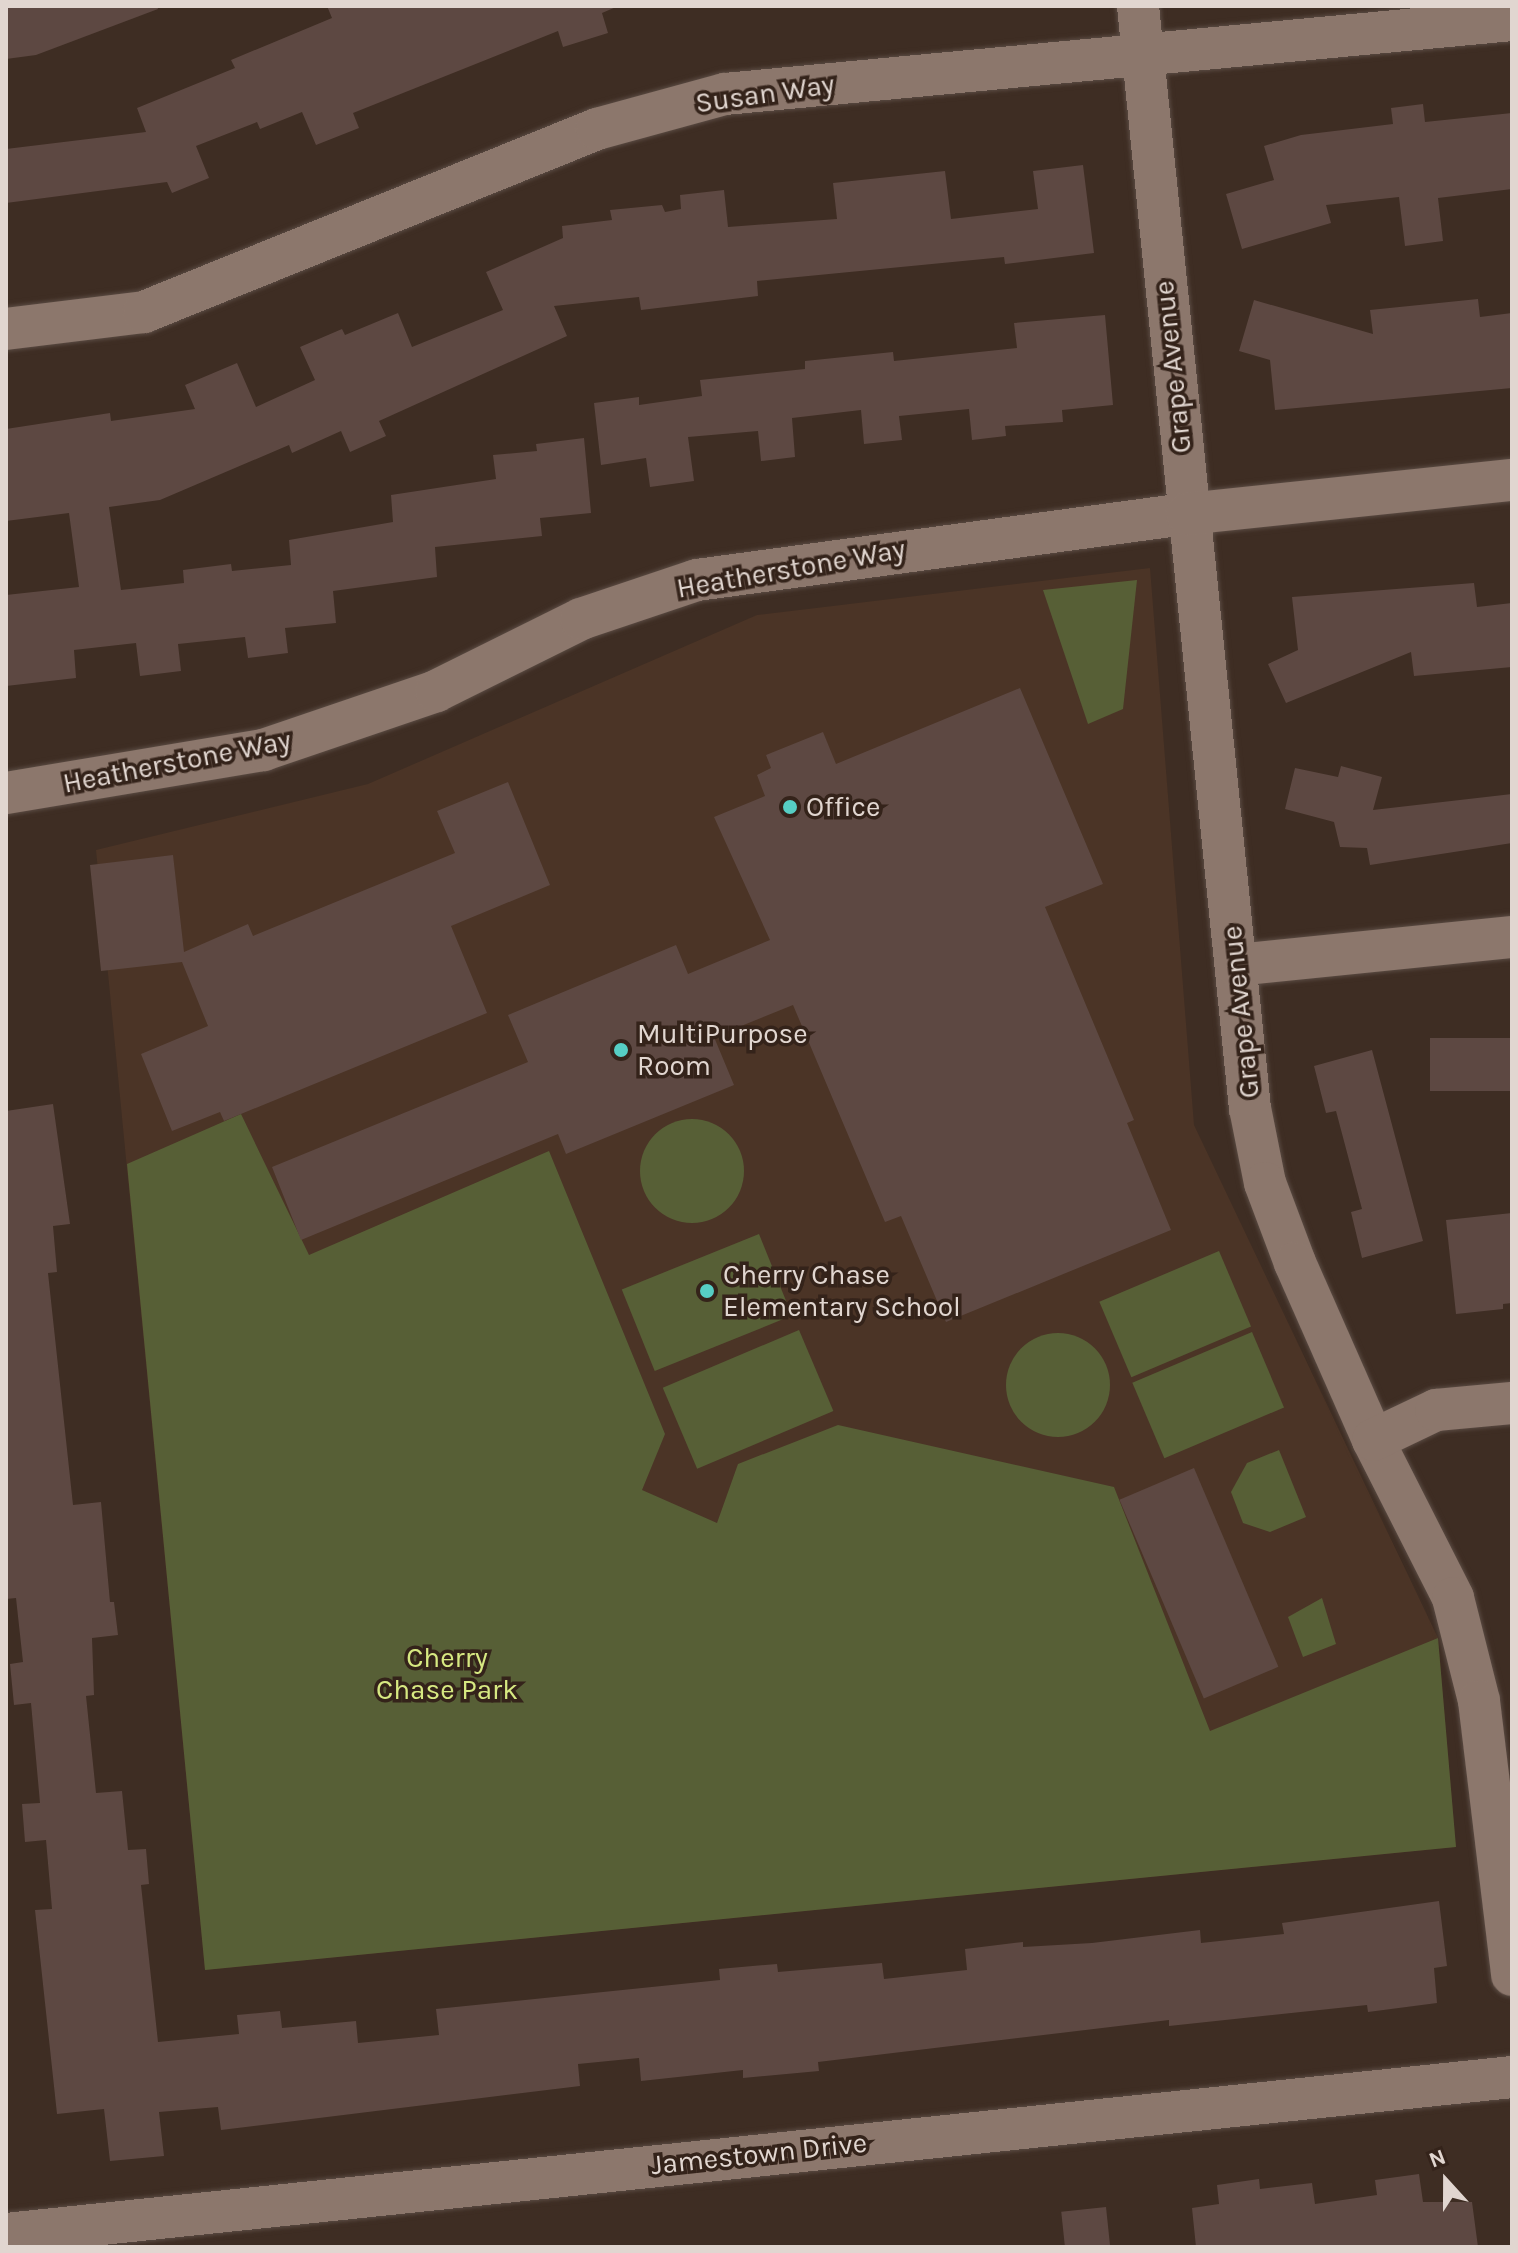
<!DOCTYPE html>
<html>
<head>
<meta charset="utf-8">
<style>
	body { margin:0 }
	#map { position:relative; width:1518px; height:2253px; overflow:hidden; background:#3e2d23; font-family:Karla,sans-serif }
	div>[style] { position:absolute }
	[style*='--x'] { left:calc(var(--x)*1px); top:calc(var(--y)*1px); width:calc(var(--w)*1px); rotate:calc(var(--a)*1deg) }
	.built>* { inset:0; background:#4b3426 }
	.green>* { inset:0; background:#575f36; transform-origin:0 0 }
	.round { border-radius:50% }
	.building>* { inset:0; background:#5d4842; transform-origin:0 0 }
	.roads { filter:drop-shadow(0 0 2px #5a4b43) drop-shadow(0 0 2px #5a4b43) }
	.minor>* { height:42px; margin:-21px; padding:0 21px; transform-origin:21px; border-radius:21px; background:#8c776c }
	.dots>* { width:22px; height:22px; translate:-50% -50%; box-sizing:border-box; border:4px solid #34231a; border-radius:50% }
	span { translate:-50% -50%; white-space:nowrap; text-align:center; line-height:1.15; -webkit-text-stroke:7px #34231a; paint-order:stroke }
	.street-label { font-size:28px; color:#e1d6d0 }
	.poi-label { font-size:28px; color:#e1d6d0 }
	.left { translate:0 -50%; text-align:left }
	.park-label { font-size:28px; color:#d7e982 }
	.frame { position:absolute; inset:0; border:8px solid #e1d6d0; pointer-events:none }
	.north { position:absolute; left:1406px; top:2141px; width:80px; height:80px; -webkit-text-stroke:6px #34231a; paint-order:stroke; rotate:339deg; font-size:22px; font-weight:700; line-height:32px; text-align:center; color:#e1d6d0 }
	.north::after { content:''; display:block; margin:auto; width:28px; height:36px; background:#e1d6d0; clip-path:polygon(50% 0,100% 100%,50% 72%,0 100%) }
</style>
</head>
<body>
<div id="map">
	<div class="built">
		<i style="clip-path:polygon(1150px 568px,1194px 1125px,1438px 1638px,1456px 1847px,205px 1970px,96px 850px,368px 784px,757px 615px)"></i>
	</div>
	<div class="green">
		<i style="clip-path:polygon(1137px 580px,1123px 709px,1088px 724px,1043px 590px)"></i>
		<i style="clip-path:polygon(241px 1114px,309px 1255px,549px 1151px,665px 1434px,642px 1490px,717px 1523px,738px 1464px,838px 1425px,1114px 1487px,1210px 1731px,1438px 1638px,1456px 1847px,205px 1970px,127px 1164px)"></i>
		<i class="round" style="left:640px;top:1119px;width:104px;height:104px"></i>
		<i style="left:759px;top:1234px;width:88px;height:148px;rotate:68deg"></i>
		<i style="left:1219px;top:1251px;width:82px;height:130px;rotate:67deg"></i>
		<i style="left:799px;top:1330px;width:88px;height:148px;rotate:67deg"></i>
		<i style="left:1252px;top:1332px;width:82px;height:130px;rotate:67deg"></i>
		<i class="round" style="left:1006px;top:1333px;width:104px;height:104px"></i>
		<i style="clip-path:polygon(1279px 1450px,1306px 1517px,1270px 1532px,1243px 1523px,1231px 1492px,1247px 1463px)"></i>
		<i style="clip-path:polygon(1322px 1598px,1336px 1644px,1303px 1657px,1288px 1617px)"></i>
	</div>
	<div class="building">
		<i style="clip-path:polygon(6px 6px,157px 6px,158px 9px,36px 55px,6px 59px)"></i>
		<i style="clip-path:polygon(327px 6px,616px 7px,602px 13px,608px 33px,563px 47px,558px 31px,353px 113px,359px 128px,316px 145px,302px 112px,260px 129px,257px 122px,196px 146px,209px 178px,172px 193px,167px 182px,6px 203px,6px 149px,146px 132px,137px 108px,235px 68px,231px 60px,332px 18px)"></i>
		<i style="clip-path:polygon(1423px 104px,1425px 122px,1512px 113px,1512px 189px,1438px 198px,1443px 241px,1405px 246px,1399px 197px,1326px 205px,1331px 223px,1242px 249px,1226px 194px,1274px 180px,1264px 146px,1301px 135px,1393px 124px,1391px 108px)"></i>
		<i style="clip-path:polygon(1083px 165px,1094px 253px,1005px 264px,1004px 257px,757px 281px,758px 296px,641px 310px,639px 297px,554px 306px,567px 336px,379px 421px,386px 436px,350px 452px,341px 431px,292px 453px,289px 445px,160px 500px,109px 507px,121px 590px,184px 583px,183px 570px,231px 564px,232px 571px,291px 565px,289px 540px,393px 522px,391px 495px,496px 479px,493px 455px,537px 451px,536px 444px,584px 438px,591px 513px,540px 518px,542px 536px,435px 547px,437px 577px,333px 591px,336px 623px,285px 628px,288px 653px,248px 658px,245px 637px,178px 644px,181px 671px,140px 676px,136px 643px,74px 650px,76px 678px,6px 686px,6px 595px,79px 587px,69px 513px,6px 521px,6px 429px,110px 413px,111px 421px,195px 409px,185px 385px,237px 363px,256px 407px,315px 380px,300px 347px,342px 329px,345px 335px,398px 313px,412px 347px,503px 310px,486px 272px,563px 238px,562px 226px,612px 220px,610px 210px,662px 205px,665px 212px,681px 209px,680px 195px,724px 190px,728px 227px,837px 219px,833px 183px,945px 171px,951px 219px,1038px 209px,1033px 171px)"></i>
		<i style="clip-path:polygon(1478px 299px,1480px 317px,1512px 313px,1512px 388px,1275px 410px,1270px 360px,1239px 351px,1254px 300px,1373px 334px,1370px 310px)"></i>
		<i style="clip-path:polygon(1105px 315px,1113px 405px,1062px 410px,1063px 422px,1005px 426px,1006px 436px,972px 440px,969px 409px,899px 416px,902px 440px,864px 444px,861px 410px,792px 418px,795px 457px,761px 461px,758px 431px,688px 437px,694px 481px,650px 487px,646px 458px,601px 465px,594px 403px,639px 397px,639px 405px,702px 396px,700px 380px,805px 369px,805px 361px,893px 352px,894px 361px,1017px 348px,1014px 323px)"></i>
		<i style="clip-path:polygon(1474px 583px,1477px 607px,1512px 603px,1512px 667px,1414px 676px,1411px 652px,1286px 703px,1268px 664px,1298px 650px,1292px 597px)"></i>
		<i style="clip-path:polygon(1020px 688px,1103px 884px,1045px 907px,1134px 1120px,1127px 1123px,1171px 1230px,946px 1322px,901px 1216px,885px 1222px,793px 1005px,714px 1037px,734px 1085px,566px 1154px,558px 1134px,301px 1240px,272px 1167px,528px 1062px,508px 1015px,676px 945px,688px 974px,770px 940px,714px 817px,765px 796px,757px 775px,771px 768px,766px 755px,823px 732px,836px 764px)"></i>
		<i style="clip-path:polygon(1341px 766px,1382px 777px,1373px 810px,1512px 794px,1512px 843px,1370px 865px,1367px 848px,1340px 847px,1334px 822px,1285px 809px,1295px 768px,1338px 777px)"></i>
		<i style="clip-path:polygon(508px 782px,550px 885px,451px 926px,487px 1013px,224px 1121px,220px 1112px,172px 1131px,141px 1054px,208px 1026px,182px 962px,101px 971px,90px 865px,173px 855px,184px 952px,248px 924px,253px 936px,455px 853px,437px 811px)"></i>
		<i style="left:1512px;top:1038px;width:53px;height:82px;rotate:90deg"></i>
		<i style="clip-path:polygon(1372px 1050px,1423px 1241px,1362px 1258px,1351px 1212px,1362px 1209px,1336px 1111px,1326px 1113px,1314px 1066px)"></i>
		<i style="clip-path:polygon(53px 1104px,70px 1224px,53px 1226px,57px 1272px,48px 1273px,73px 1505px,101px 1502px,110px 1602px,114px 1602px,118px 1635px,92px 1638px,94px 1695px,86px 1696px,96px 1793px,122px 1791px,128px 1850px,146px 1849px,149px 1884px,141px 1885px,158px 2042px,239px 2034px,237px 2015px,280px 2011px,282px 2028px,356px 2021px,358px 2043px,439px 2035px,436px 2009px,720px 1980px,719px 1969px,777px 1964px,778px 1972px,882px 1963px,884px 1979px,967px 1970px,965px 1949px,1023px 1942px,1023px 1947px,1092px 1943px,1200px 1930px,1201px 1943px,1284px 1934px,1282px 1923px,1439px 1901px,1447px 1966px,1434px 1968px,1437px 2003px,1368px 2012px,1367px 2005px,1169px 2026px,1169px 2020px,818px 2062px,819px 2071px,743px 2078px,743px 2070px,641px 2081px,639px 2058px,578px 2064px,580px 2086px,221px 2130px,218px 2107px,159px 2112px,164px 2156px,110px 2161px,104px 2109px,57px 2114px,35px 1910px,52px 1909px,46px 1840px,25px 1842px,22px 1804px,40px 1803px,31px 1703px,14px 1705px,10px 1664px,23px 1662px,16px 1598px,6px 1599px,6px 1111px)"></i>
		<i style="clip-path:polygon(1512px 1213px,1512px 1303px,1503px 1304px,1503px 1309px,1456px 1314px,1446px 1220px)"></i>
		<i style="left:1194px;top:1468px;width:216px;height:81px;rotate:67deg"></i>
		<i style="clip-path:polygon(1419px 2174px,1423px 2202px,1472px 2202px,1478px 2247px,1196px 2247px,1192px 2208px,1219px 2204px,1217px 2185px,1259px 2179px,1260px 2189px,1312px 2183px,1315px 2204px,1377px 2195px,1375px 2180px)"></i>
		<i style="left:1106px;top:2207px;width:40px;height:45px;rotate:84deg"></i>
	</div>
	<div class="roads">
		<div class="minor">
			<i style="--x:1138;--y:6;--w:1108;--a:84.2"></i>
			<i style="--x:1250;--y:1108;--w:76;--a:78.7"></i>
			<i style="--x:1265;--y:1183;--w:85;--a:69.4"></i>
			<i style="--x:1295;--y:1263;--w:193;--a:66.2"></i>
			<i style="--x:1373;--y:1440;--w:177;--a:63.1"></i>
			<i style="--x:1453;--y:1598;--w:106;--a:75.8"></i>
			<i style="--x:1479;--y:1701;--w:276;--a:83.1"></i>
			<i style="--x:6;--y:329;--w:139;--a:-7"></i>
			<i style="--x:144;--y:312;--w:489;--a:-22"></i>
			<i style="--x:597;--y:129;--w:133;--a:-15.3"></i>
			<i style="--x:725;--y:94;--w:790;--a:-5.37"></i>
			<i style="--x:6;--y:793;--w:261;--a:-9.5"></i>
			<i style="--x:263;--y:750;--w:183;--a:-18.8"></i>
			<i style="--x:436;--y:691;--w:162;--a:-26.4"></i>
			<i style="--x:581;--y:619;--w:122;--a:-18.6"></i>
			<i style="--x:697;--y:580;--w:494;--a:-7.7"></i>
			<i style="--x:1187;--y:514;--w:327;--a:-6"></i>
			<i style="--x:1236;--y:965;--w:277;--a:-5.8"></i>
			<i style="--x:1373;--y:1440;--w:70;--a:-25.5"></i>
			<i style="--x:1436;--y:1410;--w:76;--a:-5.3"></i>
			<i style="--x:6;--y:2234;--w:1514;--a:-5.95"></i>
		</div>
	</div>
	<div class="dots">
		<i style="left:790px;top:807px;background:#56cec4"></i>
		<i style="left:621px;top:1050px;background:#56cec4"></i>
		<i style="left:707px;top:1291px;background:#56cec4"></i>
	</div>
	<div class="street-label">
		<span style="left:765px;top:94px;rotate:-8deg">Susan Way</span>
		<span style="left:1173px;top:367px;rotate:-96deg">Grape Avenue</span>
		<span style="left:791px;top:569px;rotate:-10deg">Heatherstone Way</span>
		<span style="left:177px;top:762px;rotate:-11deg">Heatherstone Way</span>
		<span style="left:1241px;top:1012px;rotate:-96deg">Grape Avenue</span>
		<span style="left:759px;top:2154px;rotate:-6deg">Jamestown Drive</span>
	</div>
	<div class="poi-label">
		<span class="left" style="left:806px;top:807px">Office</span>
		<span class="left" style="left:637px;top:1050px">MultiPurpose<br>Room</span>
		<span class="left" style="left:723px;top:1291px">Cherry Chase<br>Elementary School</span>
	</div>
	<div class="park-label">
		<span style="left:447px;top:1674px">Cherry<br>Chase Park</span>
	</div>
	<div class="frame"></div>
	<div class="north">N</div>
</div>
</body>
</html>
